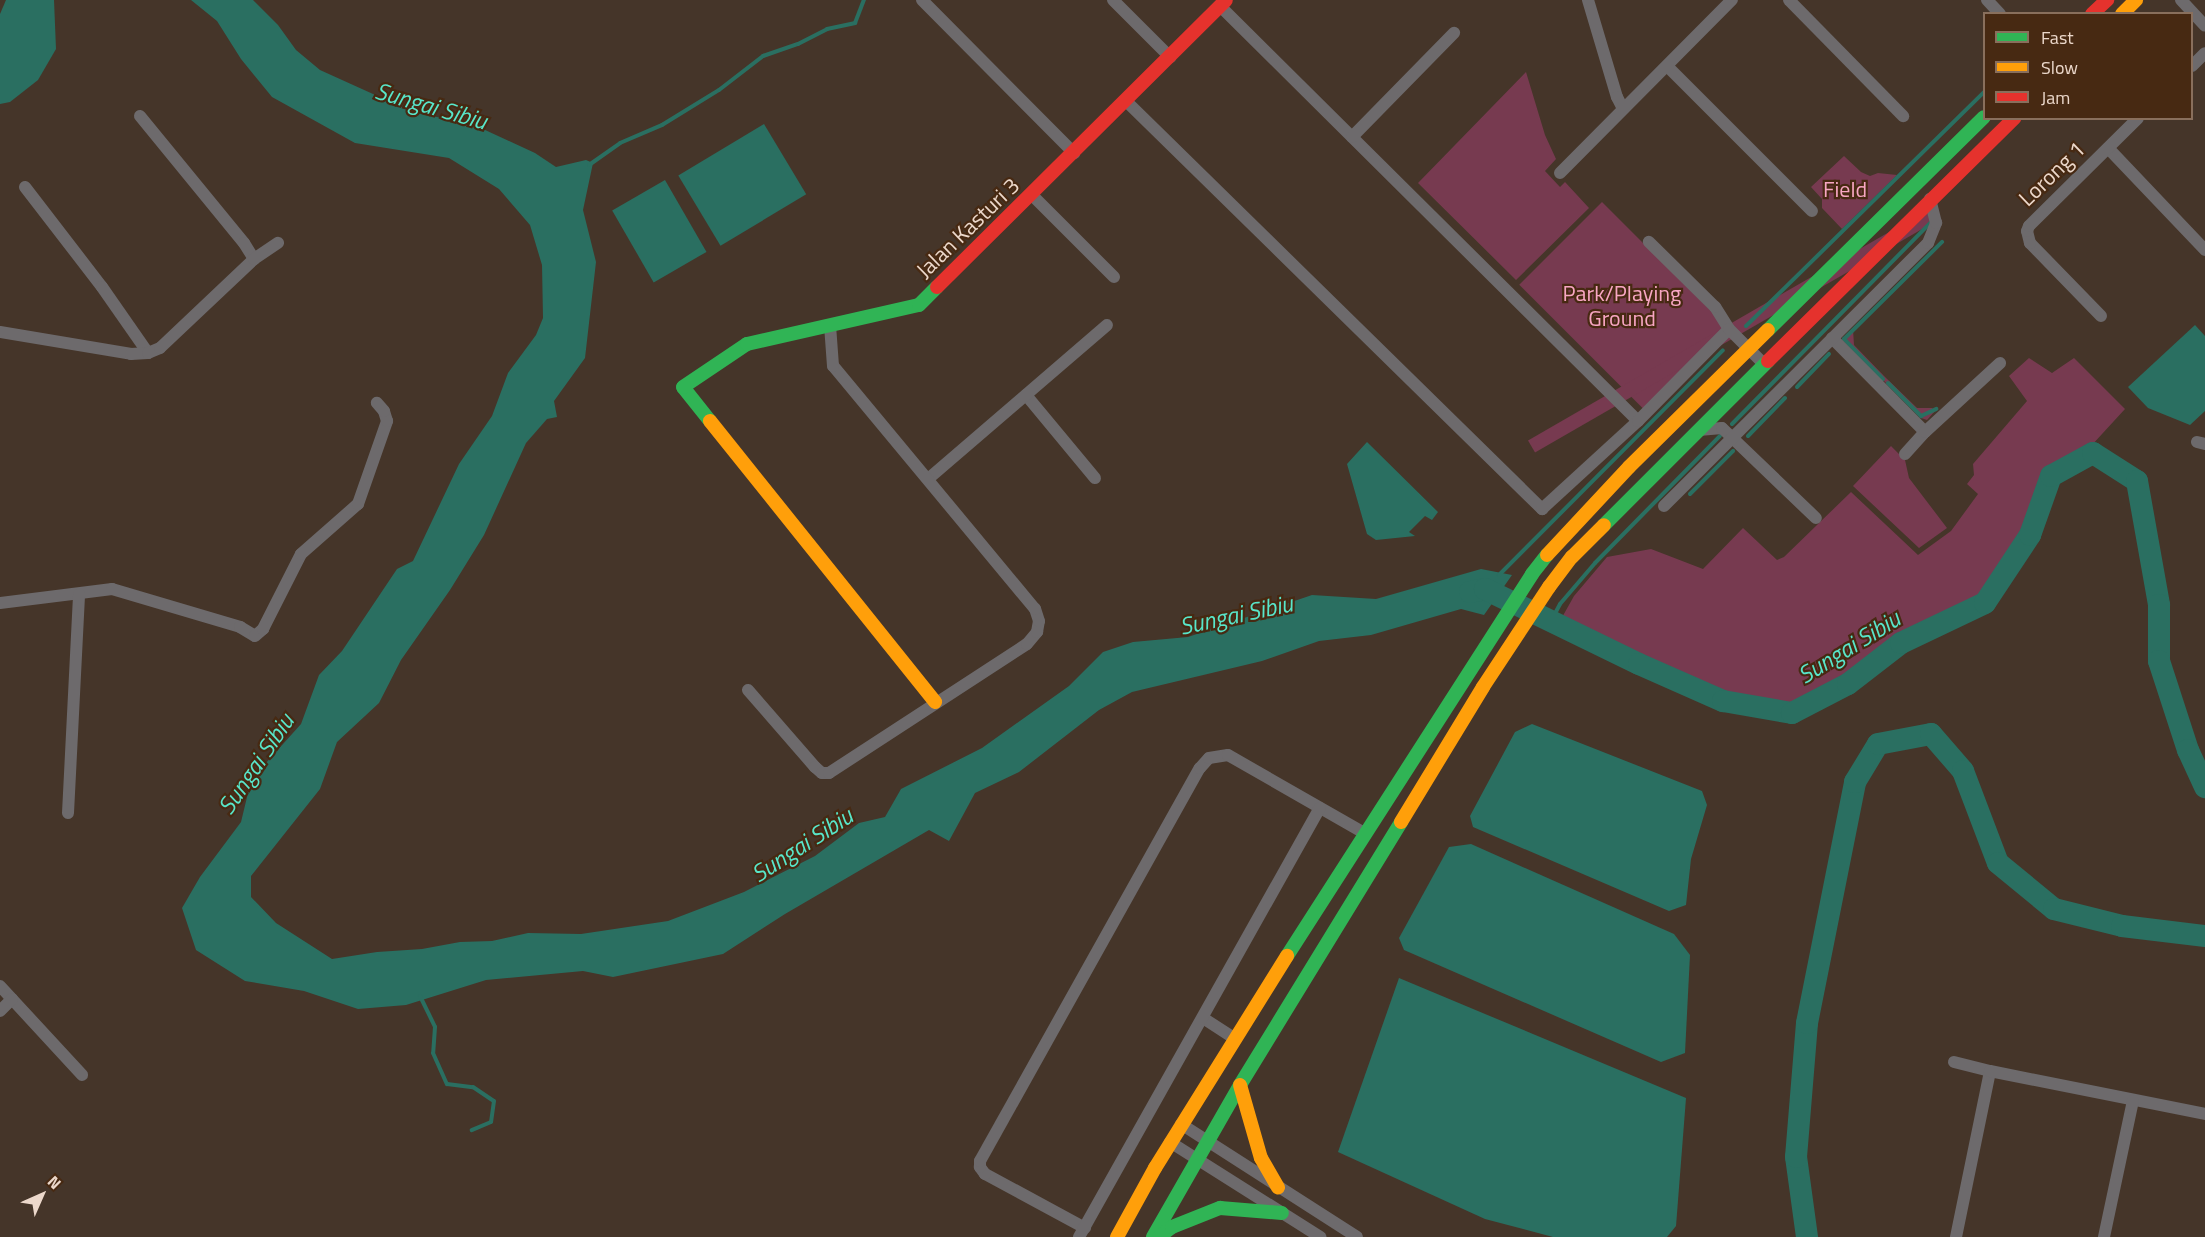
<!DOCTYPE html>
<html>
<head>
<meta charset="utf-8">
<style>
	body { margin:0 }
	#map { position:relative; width:2205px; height:1237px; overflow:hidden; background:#453529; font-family:"Titillium Web",sans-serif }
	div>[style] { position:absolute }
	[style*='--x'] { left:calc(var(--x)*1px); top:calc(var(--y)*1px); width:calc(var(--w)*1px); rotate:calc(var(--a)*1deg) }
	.green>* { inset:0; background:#773a50; transform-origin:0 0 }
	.water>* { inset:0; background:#2a6f61; transform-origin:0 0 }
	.stream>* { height:4px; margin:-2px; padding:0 2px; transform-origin:2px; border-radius:2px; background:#2a6f61 }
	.river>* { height:22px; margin:-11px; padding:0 11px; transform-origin:11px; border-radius:11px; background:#2a6f61 }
	.street>* { height:12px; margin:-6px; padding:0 6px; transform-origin:6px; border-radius:6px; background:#6d6a6c }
	.fast>* { height:14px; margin:-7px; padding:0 7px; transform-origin:7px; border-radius:7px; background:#30b455 }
	.slow>* { height:14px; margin:-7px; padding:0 7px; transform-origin:7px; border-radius:7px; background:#ff9f0a }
	.jam>* { height:14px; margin:-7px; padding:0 7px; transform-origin:7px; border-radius:7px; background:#e5322d }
	span { translate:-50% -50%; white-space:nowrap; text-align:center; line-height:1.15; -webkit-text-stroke:4.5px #472912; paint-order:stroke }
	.street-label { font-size:22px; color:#ecd8cb }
	.park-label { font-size:22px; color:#f8a6c3 }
	.water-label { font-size:24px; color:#58e6ca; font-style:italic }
	.legend { position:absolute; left:1983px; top:12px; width:210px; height:108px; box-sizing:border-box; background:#472912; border:2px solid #896f5c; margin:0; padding:8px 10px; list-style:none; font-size:18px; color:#ecd8cb }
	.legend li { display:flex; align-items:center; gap:12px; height:30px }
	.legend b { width:30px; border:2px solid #896f5c }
	.north { position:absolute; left:12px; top:1165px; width:60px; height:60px; -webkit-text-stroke:4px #472912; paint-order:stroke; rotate:45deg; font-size:16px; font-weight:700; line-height:24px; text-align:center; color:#ecd8cb }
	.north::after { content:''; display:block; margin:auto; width:21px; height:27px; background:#ecd8cb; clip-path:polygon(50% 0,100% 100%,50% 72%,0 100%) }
</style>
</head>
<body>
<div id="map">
	<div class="green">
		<i style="clip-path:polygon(1526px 72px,1545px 135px,1556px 159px,1545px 171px,1560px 187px,1565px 182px,1589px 208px,1516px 280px,1418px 183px)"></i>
		<i style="clip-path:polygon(1844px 156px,1861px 172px,1870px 176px,1878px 173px,1897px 175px,1842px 229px,1822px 208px,1822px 199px,1811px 187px)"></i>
		<i style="left:1602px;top:202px;width:175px;height:117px;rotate:45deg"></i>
		<i style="left:1929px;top:209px;width:14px;height:463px;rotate:60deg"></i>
		<i style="clip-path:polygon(1853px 329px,1854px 345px,1884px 376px,1917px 408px,1932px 408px,1935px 411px,1927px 420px,1921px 418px,1848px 345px,1846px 337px)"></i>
		<i style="clip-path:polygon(2029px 358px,2052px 373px,2074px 358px,2125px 409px,2091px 446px,2046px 474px,2026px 530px,1983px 599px,1902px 635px,1848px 677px,1791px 705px,1729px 695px,1560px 621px,1574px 596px,1607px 557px,1651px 549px,1703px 569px,1743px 528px,1777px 560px,1784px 557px,1851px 492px,1918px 555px,1951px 531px,1978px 494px,1967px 484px,1974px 475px,1973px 464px,2027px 401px,2009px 376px)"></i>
		<i style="clip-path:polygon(1891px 446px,1905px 460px,1909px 478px,1947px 528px,1919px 548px,1853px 486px)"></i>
	</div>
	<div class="water">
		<i style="clip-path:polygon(6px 0,54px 0,56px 49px,38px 80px,10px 102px,0 104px,0 14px)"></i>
		<i style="clip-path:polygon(191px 0,253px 0,278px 25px,296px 50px,320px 70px,415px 113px,470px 123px,535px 153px,556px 167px,586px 160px,593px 163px,583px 210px,596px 262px,585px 358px,554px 401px,557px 417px,547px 419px,526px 443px,484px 535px,450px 590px,401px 660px,379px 703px,337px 742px,320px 789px,251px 876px,251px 897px,276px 923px,332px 959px,377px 952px,422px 949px,460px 942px,492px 941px,528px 933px,581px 934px,668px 921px,744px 892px,815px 856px,859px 823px,885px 817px,901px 789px,982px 748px,1069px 686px,1103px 652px,1133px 642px,1188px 637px,1312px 595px,1376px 599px,1481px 569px,1512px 575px,1484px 615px,1461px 609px,1371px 635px,1319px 641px,1262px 661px,1132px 692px,1099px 710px,1019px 772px,975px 793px,949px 841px,929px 830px,785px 914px,723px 954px,613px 977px,583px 971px,486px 980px,406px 1005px,358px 1009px,304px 991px,245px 981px,196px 950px,182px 908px,200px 877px,241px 822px,248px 793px,265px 764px,301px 724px,319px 675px,342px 651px,397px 569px,413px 561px,459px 464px,492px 416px,508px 373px,536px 335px,543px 318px,542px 265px,530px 225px,499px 189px,449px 158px,355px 143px,272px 97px,241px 59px,217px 21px)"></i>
		<i style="left:764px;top:124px;width:82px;height:100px;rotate:59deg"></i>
		<i style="left:665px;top:180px;width:83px;height:61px;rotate:60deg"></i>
		<i style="clip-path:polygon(2195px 325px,2205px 336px,2205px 411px,2190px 425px,2148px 408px,2128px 387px)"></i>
		<i style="clip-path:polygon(1367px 442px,1438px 512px,1432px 520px,1425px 516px,1409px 532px,1415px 536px,1376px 540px,1367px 534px,1347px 464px)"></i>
		<i style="clip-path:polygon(1532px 724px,1702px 791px,1707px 805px,1691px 859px,1686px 905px,1669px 911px,1473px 827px,1470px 816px,1515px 732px)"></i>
		<i style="clip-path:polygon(1471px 844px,1674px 934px,1690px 955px,1685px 1053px,1661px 1062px,1404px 950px,1399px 938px,1449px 847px)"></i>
		<i style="clip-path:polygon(1399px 978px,1686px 1098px,1676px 1226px,1667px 1237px,1553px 1237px,1485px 1219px,1338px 1152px)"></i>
	</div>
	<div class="stream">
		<i style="--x:589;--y:165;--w:38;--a:-35"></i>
		<i style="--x:620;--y:143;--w:46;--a:-23.2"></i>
		<i style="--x:662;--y:125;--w:67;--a:-31.6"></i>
		<i style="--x:719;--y:90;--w:56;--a:-37.7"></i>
		<i style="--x:763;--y:56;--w:37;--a:-19"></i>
		<i style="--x:798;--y:44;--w:33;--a:-27"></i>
		<i style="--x:827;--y:29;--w:29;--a:-12"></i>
		<i style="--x:855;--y:23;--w:25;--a:-69"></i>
		<i style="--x:1746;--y:326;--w:334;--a:-44.5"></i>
		<i style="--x:1883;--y:379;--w:56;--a:-134.3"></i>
		<i style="--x:1844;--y:339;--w:138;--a:-44.7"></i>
		<i style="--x:1888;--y:383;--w:47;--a:45"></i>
		<i style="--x:1921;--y:416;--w:17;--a:-25"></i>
		<i style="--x:1797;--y:387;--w:46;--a:-45.9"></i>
		<i style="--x:1732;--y:424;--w:286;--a:-45.4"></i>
		<i style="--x:1748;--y:436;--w:53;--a:-45.8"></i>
		<i style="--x:1690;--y:494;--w:61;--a:-45"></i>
		<i style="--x:1499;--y:575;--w:317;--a:-45.1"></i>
		<i style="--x:1551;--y:621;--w:19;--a:-62"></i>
		<i style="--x:1560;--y:604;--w:54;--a:-49.5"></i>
		<i style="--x:1595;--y:563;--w:178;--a:-45.5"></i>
		<i style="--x:420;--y:996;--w:34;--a:64"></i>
		<i style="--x:435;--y:1027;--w:26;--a:94"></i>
		<i style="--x:433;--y:1053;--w:34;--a:66"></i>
		<i style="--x:447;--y:1084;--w:26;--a:7"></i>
		<i style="--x:473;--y:1087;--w:25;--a:34"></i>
		<i style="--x:494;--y:1101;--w:21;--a:98"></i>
		<i style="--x:491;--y:1122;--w:21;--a:157"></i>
	</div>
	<div class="river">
		<i style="--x:1470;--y:592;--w:15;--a:-11"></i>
		<i style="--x:1485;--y:589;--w:171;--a:26"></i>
		<i style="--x:1639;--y:664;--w:92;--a:23.8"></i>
		<i style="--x:1723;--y:701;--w:70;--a:9.9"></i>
		<i style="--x:1792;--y:713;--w:63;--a:-27.4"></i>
		<i style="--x:1848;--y:684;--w:67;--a:-37.7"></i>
		<i style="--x:1901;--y:643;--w:93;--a:-25.5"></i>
		<i style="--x:1985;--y:603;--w:82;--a:-56.5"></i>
		<i style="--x:2030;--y:535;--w:63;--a:-70.4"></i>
		<i style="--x:2051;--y:476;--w:48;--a:-28.7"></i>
		<i style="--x:2093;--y:453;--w:52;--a:32.5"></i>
		<i style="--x:2137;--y:481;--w:126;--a:79.9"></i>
		<i style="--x:2159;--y:605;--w:56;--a:90"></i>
		<i style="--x:2159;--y:661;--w:94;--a:72"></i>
		<i style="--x:2188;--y:750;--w:41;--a:65.3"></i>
		<i style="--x:1807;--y:1237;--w:81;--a:-97.8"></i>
		<i style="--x:1796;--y:1157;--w:134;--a:-85.3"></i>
		<i style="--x:1807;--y:1023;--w:246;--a:-78.7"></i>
		<i style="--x:1855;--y:782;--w:44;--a:-58.8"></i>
		<i style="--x:1878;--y:744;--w:54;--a:-10.7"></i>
		<i style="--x:1931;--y:734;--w:49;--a:49.1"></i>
		<i style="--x:1963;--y:771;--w:98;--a:69.2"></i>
		<i style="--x:1998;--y:863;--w:72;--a:39.4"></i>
		<i style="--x:2054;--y:909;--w:70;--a:14"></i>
		<i style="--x:2122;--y:926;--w:84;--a:6.9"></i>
	</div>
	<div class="street">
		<i style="--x:922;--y:0;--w:216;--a:45.2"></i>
		<i style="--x:1113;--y:0;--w:81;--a:45"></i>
		<i style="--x:1588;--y:0;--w:101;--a:73.4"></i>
		<i style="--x:1617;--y:97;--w:13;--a:63"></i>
		<i style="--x:1789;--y:0;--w:163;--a:45.5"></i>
		<i style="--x:1987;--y:0;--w:19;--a:47"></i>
		<i style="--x:2181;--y:0;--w:35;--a:47"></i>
		<i style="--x:1220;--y:6;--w:589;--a:44.79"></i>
		<i style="--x:1667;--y:66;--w:205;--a:45"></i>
		<i style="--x:2192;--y:66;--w:18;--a:-45"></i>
		<i style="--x:1126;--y:101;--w:583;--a:44.44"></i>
		<i style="--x:1542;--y:509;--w:130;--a:-42.5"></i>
		<i style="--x:1638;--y:421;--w:129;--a:-45.3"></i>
		<i style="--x:1729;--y:329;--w:26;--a:-122"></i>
		<i style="--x:1715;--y:307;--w:93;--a:-135.4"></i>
		<i style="--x:140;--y:116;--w:164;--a:50.7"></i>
		<i style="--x:244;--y:243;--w:19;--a:58"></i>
		<i style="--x:1352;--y:137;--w:146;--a:-45.6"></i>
		<i style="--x:2108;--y:148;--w:141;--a:46.4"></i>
		<i style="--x:1560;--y:173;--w:244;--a:-45.2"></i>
		<i style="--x:25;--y:187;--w:126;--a:52.4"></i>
		<i style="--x:102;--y:287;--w:80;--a:55.1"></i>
		<i style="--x:1032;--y:195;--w:116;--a:45"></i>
		<i style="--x:2101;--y:316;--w:102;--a:-134.2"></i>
		<i style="--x:2030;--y:243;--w:12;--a:-104"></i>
		<i style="--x:2027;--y:231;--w:5;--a:-68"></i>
		<i style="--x:2029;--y:226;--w:153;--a:-44.7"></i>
		<i style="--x:1729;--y:329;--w:49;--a:45"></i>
		<i style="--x:0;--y:332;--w:133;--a:9.5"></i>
		<i style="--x:131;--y:354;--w:17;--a:-3"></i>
		<i style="--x:148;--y:353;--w:13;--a:-23"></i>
		<i style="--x:160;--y:348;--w:129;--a:-43.4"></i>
		<i style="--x:254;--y:259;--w:29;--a:-34"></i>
		<i style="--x:1832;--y:338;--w:132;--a:45.3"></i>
		<i style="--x:1026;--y:395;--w:108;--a:50.3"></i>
		<i style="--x:1699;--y:430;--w:23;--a:-5"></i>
		<i style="--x:1722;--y:428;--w:130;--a:43.8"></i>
		<i style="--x:2197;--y:442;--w:8;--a:14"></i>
		<i style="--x:1905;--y:454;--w:30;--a:-48"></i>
		<i style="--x:1925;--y:432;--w:102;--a:-42.6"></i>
		<i style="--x:928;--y:479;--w:236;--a:-40.7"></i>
		<i style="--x:1664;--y:506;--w:373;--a:-44.9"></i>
		<i style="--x:1928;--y:243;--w:22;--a:-68"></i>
		<i style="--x:1936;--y:223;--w:25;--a:-104"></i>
		<i style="--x:0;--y:603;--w:113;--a:-7.1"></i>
		<i style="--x:112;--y:589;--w:134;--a:16.5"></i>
		<i style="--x:240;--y:627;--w:17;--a:31"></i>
		<i style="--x:255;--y:636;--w:11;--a:-41"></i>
		<i style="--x:263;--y:629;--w:84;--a:-63.1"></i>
		<i style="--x:301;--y:554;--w:76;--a:-41.3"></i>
		<i style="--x:358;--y:504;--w:88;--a:-70.7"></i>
		<i style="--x:387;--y:421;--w:10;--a:-107"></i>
		<i style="--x:384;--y:411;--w:11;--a:-131"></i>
		<i style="--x:748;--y:690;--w:102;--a:49"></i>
		<i style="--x:815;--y:767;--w:9;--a:41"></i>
		<i style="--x:822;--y:773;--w:7;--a:0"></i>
		<i style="--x:829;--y:773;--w:236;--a:-33.1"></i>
		<i style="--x:1027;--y:644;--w:16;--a:-50"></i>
		<i style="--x:1037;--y:632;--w:11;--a:-80"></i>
		<i style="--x:1039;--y:621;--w:13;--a:-108"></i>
		<i style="--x:1035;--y:609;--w:316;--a:-129.7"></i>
		<i style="--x:833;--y:366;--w:41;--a:-94.2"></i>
		<i style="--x:68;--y:813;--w:219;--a:-87.1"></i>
		<i style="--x:0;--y:986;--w:121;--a:47.3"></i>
		<i style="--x:0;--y:1011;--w:17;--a:-45"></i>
		<i style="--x:1203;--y:1018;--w:37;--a:33"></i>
		<i style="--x:1954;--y:1062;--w:37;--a:14"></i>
		<i style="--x:1181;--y:1124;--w:209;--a:32.7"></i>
		<i style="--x:1170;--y:1142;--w:178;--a:32.3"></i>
		<i style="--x:1085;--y:1228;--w:114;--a:-151.6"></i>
		<i style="--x:985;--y:1174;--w:9;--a:-126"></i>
		<i style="--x:980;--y:1167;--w:6;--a:-90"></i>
		<i style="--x:980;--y:1161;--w:450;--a:-60.8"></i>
		<i style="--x:1200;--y:768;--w:13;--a:-48"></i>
		<i style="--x:1209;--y:758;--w:19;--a:-9"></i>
		<i style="--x:1228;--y:755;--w:157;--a:29.8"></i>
		<i style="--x:1079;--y:1237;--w:492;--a:-60.7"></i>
		<i style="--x:1956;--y:1237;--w:169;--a:-78.4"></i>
		<i style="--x:1990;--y:1071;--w:219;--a:11.3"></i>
		<i style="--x:2104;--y:1237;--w:139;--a:-78"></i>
	</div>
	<div class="fast">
		<i style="--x:1768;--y:330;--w:303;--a:-44.6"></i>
		<i style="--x:710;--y:421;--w:43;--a:-128.5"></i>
		<i style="--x:683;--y:387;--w:77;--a:-33.9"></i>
		<i style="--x:747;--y:344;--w:176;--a:-12.8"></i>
		<i style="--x:919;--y:305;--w:25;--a:-45"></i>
		<i style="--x:1604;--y:525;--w:232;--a:-45"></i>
		<i style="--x:1287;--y:956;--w:454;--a:-57.3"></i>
		<i style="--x:1532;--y:574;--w:24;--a:-52"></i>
		<i style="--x:1153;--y:1237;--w:175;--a:-60.2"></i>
		<i style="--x:1240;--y:1085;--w:308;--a:-58.5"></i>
		<i style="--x:1159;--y:1237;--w:16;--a:-38"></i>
		<i style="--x:1172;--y:1227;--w:52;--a:-21.6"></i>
		<i style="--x:1220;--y:1208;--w:62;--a:4.6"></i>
	</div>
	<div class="slow">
		<i style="--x:2122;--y:14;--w:20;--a:-45"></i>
		<i style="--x:710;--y:421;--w:360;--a:51.3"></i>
		<i style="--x:1547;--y:555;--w:120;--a:-47"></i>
		<i style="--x:1629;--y:467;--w:195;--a:-44.6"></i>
		<i style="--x:1401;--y:822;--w:158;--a:-58.7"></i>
		<i style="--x:1483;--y:687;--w:120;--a:-56.6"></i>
		<i style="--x:1549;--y:587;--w:38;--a:-53"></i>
		<i style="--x:1572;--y:557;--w:45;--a:-45"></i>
		<i style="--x:1240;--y:1085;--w:76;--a:74"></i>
		<i style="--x:1261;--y:1158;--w:34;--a:60"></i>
		<i style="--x:1117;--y:1237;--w:79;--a:-61.2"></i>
		<i style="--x:1155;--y:1168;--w:250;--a:-58.1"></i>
	</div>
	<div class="jam">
		<i style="--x:2092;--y:14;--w:21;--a:-43"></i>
		<i style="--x:937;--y:287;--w:407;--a:-44.8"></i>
		<i style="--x:1768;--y:361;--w:346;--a:-44.6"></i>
	</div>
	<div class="street-label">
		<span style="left:2052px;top:174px;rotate:-44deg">Lorong 1</span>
		<span style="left:968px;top:228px;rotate:-44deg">Jalan Kasturi 3</span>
	</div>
	<div class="park-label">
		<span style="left:1845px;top:190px">Field</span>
		<span style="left:1622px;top:306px">Park/Playing<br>Ground</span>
	</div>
	<div class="water-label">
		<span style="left:431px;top:106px;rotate:16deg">Sungai Sibiu</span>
		<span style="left:1236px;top:615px;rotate:-12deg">Sungai Sibiu</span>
		<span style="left:1849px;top:647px;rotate:-32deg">Sungai Sibiu</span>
		<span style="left:256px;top:764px;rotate:-56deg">Sungai Sibiu</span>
		<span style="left:802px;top:845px;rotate:-33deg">Sungai Sibiu</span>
	</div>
	<ul class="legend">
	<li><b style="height:8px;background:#30b455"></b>Fast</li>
	<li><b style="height:8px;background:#ff9f0a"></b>Slow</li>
	<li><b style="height:8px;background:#e5322d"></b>Jam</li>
	</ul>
	<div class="north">N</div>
</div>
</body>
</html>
